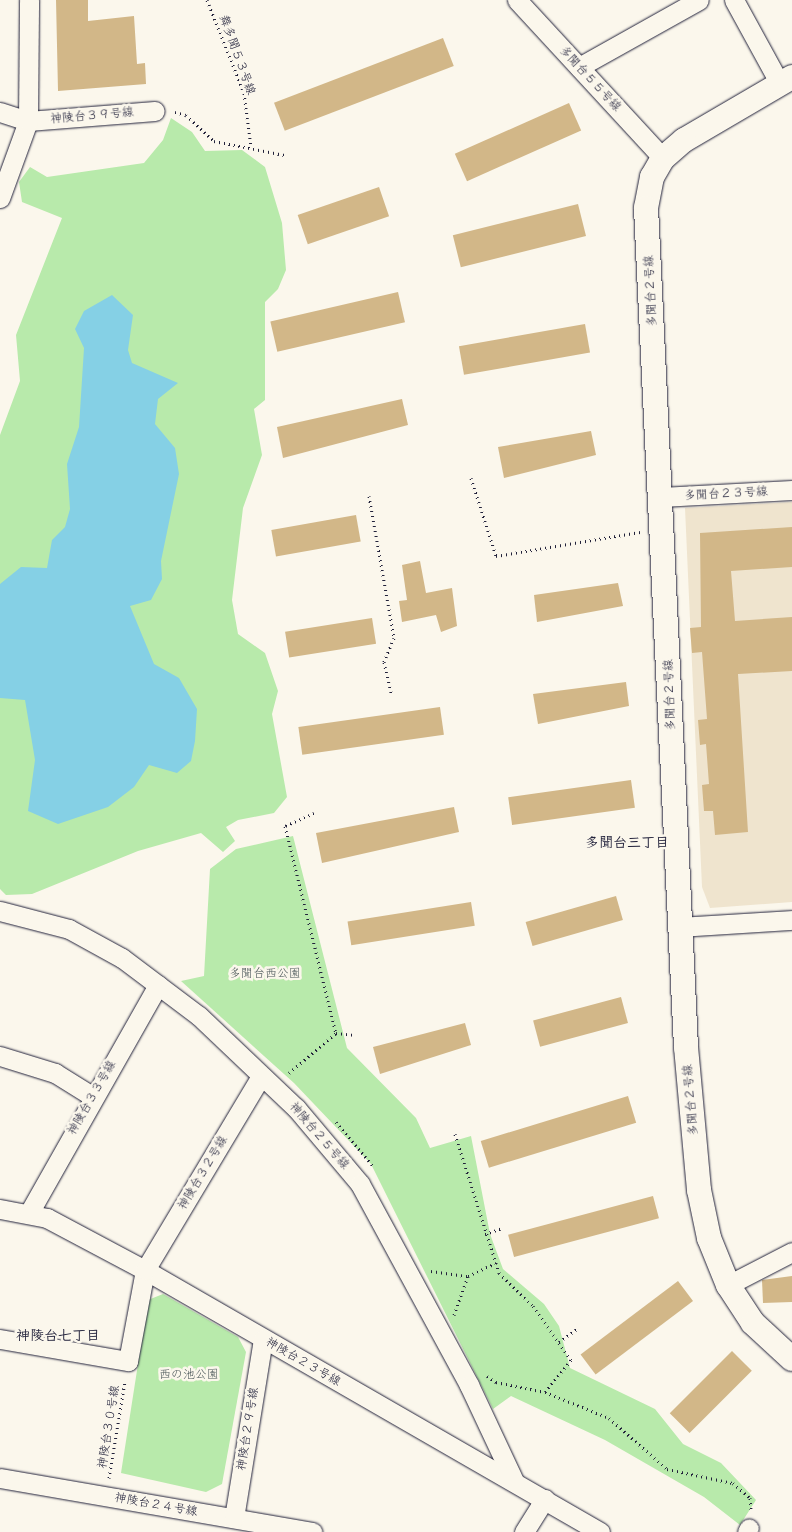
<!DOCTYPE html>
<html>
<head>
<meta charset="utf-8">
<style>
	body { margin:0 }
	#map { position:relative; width:792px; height:1532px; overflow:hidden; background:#fbf7ec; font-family:"Shantell Sans","Klee One",sans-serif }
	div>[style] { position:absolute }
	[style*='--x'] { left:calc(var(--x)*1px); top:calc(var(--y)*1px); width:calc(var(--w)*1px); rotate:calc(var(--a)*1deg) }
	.built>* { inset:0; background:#efe4ce }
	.green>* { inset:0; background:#b8eaab }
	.water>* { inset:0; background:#85d0e5 }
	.building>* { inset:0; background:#d2b788; transform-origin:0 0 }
	.path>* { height:3px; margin-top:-1.5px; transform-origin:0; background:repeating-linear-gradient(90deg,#22223b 0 1px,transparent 0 5px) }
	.roads { filter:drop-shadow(0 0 1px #22223b) drop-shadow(0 0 1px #22223b) }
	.minor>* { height:19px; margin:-9.5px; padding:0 9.5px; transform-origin:9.5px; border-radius:9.5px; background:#fbf7ec }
	.tertiary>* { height:24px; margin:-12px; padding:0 12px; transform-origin:12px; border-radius:12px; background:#fbf7ec }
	span { translate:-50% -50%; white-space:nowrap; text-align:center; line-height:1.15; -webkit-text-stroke:5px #fbf7ec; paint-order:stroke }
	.street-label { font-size:12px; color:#22223b }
	.park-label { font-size:12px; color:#485457 }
	.neighbourhood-label { font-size:14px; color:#22223b; font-weight:700 }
</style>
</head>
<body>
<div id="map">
	<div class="built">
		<i style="clip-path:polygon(792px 502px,792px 902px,710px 908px,702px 887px,685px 508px)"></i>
	</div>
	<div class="green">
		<i style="clip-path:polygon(171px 118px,192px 132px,205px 151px,242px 150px,265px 167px,282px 223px,286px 270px,278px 289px,265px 302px,265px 400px,254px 409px,262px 455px,243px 508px,232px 600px,238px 634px,265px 653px,278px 691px,272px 714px,287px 797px,274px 813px,238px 820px,226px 827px,235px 841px,223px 852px,201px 833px,138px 851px,32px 894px,6px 895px,0 889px,0 435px,20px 381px,16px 335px,62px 218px,22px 202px,19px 182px,30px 167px,47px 177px,144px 163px,163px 140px)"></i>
		<i style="clip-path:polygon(293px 836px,347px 1048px,416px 1118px,430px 1148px,471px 1136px,490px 1234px,503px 1269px,544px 1304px,559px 1326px,570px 1368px,655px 1409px,683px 1444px,721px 1463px,756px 1500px,740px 1525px,704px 1497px,605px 1440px,511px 1396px,493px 1409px,371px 1164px,294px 1083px,181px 981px,204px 976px,210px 869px,236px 849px)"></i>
		<i style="clip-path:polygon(163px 1294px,238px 1337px,246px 1352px,222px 1484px,206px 1492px,121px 1473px,148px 1300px)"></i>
	</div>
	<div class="water">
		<i style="clip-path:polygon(112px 295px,133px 315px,128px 350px,132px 363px,178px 383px,158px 399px,155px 424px,175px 448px,179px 474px,161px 561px,162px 579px,151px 600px,130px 606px,154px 664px,179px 678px,197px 709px,195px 741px,191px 761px,177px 773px,149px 765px,134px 787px,108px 807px,58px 824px,28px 811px,35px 760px,25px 700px,0 698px,0 584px,21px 567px,47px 568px,52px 540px,65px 527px,70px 509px,67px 464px,79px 427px,84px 348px,75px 329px,84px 311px)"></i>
	</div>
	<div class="building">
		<i style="clip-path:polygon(56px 0,88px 0,88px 21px,134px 16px,137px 64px,145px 63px,146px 84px,58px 91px)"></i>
		<i style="left:443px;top:38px;width:30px;height:181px;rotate:69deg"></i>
		<i style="left:569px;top:103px;width:30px;height:125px;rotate:66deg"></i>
		<i style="left:379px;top:187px;width:31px;height:86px;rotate:71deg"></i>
		<i style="left:578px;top:204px;width:33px;height:129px;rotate:76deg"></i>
		<i style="left:398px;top:292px;width:31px;height:131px;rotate:77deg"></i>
		<i style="left:585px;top:324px;width:29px;height:128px;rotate:80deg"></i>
		<i style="clip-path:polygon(402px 399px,408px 425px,283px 458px,277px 427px)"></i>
		<i style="clip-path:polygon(591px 431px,596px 455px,504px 478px,498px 447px)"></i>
		<i style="left:356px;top:515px;width:27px;height:86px;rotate:80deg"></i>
		<i style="clip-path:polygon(792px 527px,792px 567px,731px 571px,735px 621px,792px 617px,792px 671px,738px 674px,748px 832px,715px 835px,713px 811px,704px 811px,702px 785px,709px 784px,706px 744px,700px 745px,698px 720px,707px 719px,702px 652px,692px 653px,690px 628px,701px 627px,700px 533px)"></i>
		<i style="clip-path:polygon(420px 561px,426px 593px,452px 588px,457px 626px,441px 632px,436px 615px,402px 622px,399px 601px,407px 600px,402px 565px)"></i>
		<i style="clip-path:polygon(618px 583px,623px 606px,537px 622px,534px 595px)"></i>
		<i style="left:372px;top:618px;width:26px;height:88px;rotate:81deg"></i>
		<i style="clip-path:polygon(626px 682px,629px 706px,538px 724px,533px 694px)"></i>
		<i style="left:440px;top:707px;width:28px;height:143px;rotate:82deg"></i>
		<i style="left:631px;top:780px;width:28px;height:124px;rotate:82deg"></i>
		<i style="clip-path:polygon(454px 807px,459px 832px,322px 863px,316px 833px)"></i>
		<i style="left:616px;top:896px;width:25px;height:94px;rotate:74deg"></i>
		<i style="left:471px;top:902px;width:24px;height:125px;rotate:81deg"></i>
		<i style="left:621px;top:997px;width:27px;height:91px;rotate:75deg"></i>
		<i style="clip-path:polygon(465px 1023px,471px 1045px,380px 1074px,373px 1047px)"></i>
		<i style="left:628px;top:1096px;width:28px;height:154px;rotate:73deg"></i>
		<i style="left:653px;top:1196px;width:23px;height:150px;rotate:75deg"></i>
		<i style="clip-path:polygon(792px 1276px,792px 1302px,763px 1303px,762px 1280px)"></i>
		<i style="left:678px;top:1281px;width:25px;height:122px;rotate:53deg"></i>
		<i style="left:732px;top:1351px;width:28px;height:88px;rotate:45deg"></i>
	</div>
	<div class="path">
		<i style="--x:207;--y:0;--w:100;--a:68.3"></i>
		<i style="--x:244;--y:93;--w:54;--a:82.6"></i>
		<i style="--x:175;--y:112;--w:11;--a:15"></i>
		<i style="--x:186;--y:115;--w:38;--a:43"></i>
		<i style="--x:214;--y:141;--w:72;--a:11.2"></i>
		<i style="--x:471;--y:478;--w:82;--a:72.2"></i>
		<i style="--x:496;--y:556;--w:146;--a:-9.5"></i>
		<i style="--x:369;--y:496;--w:144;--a:80"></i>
		<i style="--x:394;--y:638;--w:26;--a:113"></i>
		<i style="--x:384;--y:662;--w:32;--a:77"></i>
		<i style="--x:314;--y:813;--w:32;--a:156"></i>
		<i style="--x:285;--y:826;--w:213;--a:76.2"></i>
		<i style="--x:289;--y:1073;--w:62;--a:-40.4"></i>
		<i style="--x:336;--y:1033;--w:18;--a:6"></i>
		<i style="--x:336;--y:1122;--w:59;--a:49.8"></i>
		<i style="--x:455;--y:1134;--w:146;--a:72.4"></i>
		<i style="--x:499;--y:1273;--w:47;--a:44.1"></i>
		<i style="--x:533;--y:1306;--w:66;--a:54.9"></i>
		<i style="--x:571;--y:1360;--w:41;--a:129.1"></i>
		<i style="--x:485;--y:1234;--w:18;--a:-19"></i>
		<i style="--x:431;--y:1271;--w:37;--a:8"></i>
		<i style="--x:468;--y:1276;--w:31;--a:-25"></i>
		<i style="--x:454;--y:1315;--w:41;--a:-70.3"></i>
		<i style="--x:559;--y:1342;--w:22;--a:-36"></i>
		<i style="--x:487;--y:1376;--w:11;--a:34"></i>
		<i style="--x:496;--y:1382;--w:50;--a:11.5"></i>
		<i style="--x:545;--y:1392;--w:69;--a:22.1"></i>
		<i style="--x:609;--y:1418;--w:77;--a:41.3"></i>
		<i style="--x:667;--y:1469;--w:67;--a:12"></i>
		<i style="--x:733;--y:1483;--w:23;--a:41"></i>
		<i style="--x:750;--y:1498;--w:12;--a:85"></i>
		<i style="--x:109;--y:1478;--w:98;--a:-80.6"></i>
	</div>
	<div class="roads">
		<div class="minor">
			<i style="--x:517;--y:0;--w:215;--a:47.3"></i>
			<i style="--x:734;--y:0;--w:96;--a:61.3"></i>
			<i style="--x:579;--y:67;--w:137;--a:-29.2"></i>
			<i style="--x:0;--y:112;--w:29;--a:18"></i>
			<i style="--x:28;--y:121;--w:127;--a:-4.5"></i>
			<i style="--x:0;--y:198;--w:82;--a:-70"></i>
			<i style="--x:28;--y:121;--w:121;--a:-89.5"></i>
			<i style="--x:661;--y:497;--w:131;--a:-3.1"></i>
			<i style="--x:0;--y:911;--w:71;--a:14.6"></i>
			<i style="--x:69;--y:929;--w:60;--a:28.7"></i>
			<i style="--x:122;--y:958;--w:96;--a:37"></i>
			<i style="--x:199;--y:1016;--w:134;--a:43.5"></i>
			<i style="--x:296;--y:1108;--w:99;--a:49.9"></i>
			<i style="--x:360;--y:1184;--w:229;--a:61.5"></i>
			<i style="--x:469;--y:1385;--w:106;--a:64.9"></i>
			<i style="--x:680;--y:927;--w:112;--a:-3.6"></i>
			<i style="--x:0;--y:1056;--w:58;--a:17.2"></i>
			<i style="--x:55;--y:1073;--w:44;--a:31.9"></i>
			<i style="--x:0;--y:1209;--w:48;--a:10.8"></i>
			<i style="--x:47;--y:1218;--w:111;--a:28"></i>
			<i style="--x:145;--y:1270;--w:525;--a:29.93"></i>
			<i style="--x:29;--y:1213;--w:262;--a:-60.5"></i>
			<i style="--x:728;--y:1285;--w:72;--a:-27.3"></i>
			<i style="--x:0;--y:1339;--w:130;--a:9.8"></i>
			<i style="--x:128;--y:1361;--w:93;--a:-79.4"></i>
			<i style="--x:145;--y:1270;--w:226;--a:-59.1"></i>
			<i style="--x:0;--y:1478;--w:317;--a:9.8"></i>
			<i style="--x:234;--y:1518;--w:181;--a:-80.8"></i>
			<i style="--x:524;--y:1532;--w:39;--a:-58"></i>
			<i style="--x:747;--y:1532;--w:4;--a:-63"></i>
		</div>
		<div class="tertiary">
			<i style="--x:792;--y:77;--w:125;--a:149.7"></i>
			<i style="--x:684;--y:140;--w:28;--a:139"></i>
			<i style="--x:663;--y:158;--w:22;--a:120"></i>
			<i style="--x:652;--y:177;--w:32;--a:101"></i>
			<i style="--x:646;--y:208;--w:840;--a:87.27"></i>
			<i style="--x:686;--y:1047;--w:144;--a:84.8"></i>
			<i style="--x:699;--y:1190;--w:49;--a:78.2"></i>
			<i style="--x:709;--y:1238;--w:51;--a:68"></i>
			<i style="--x:728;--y:1285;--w:45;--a:56.7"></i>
			<i style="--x:753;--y:1323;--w:53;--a:42.7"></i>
		</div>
	</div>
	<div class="street-label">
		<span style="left:237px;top:55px;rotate:70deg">舞多聞５３号線</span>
		<span style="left:590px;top:79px;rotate:47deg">多聞台５５号線</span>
		<span style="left:92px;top:116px;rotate:-5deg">神陵台３９号線</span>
		<span style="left:651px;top:291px;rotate:-93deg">多聞台２号線</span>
		<span style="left:726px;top:494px;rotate:-3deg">多聞台２３号線</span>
		<span style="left:670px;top:695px;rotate:-92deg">多聞台２号線</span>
		<span style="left:92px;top:1098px;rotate:-60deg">神陵台３３号線</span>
		<span style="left:691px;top:1100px;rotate:-95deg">多聞台２号線</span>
		<span style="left:319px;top:1136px;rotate:49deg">神陵台２５号線</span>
		<span style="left:203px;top:1173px;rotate:-59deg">神陵台３２号線</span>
		<span style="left:303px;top:1362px;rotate:30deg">神陵台２３号線</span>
		<span style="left:109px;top:1427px;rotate:-81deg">神陵台３０号線</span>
		<span style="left:248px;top:1429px;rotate:-81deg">神陵台２９号線</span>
		<span style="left:156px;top:1505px;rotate:10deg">神陵台２４号線</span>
	</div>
	<div class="park-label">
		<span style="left:265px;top:974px">多聞台西公園</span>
		<span style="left:189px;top:1375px">西の池公園</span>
	</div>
	<div class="neighbourhood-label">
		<span style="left:627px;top:842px">多聞台三丁目</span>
		<span style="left:58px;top:1335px">神陵台七丁目</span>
	</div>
</div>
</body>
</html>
